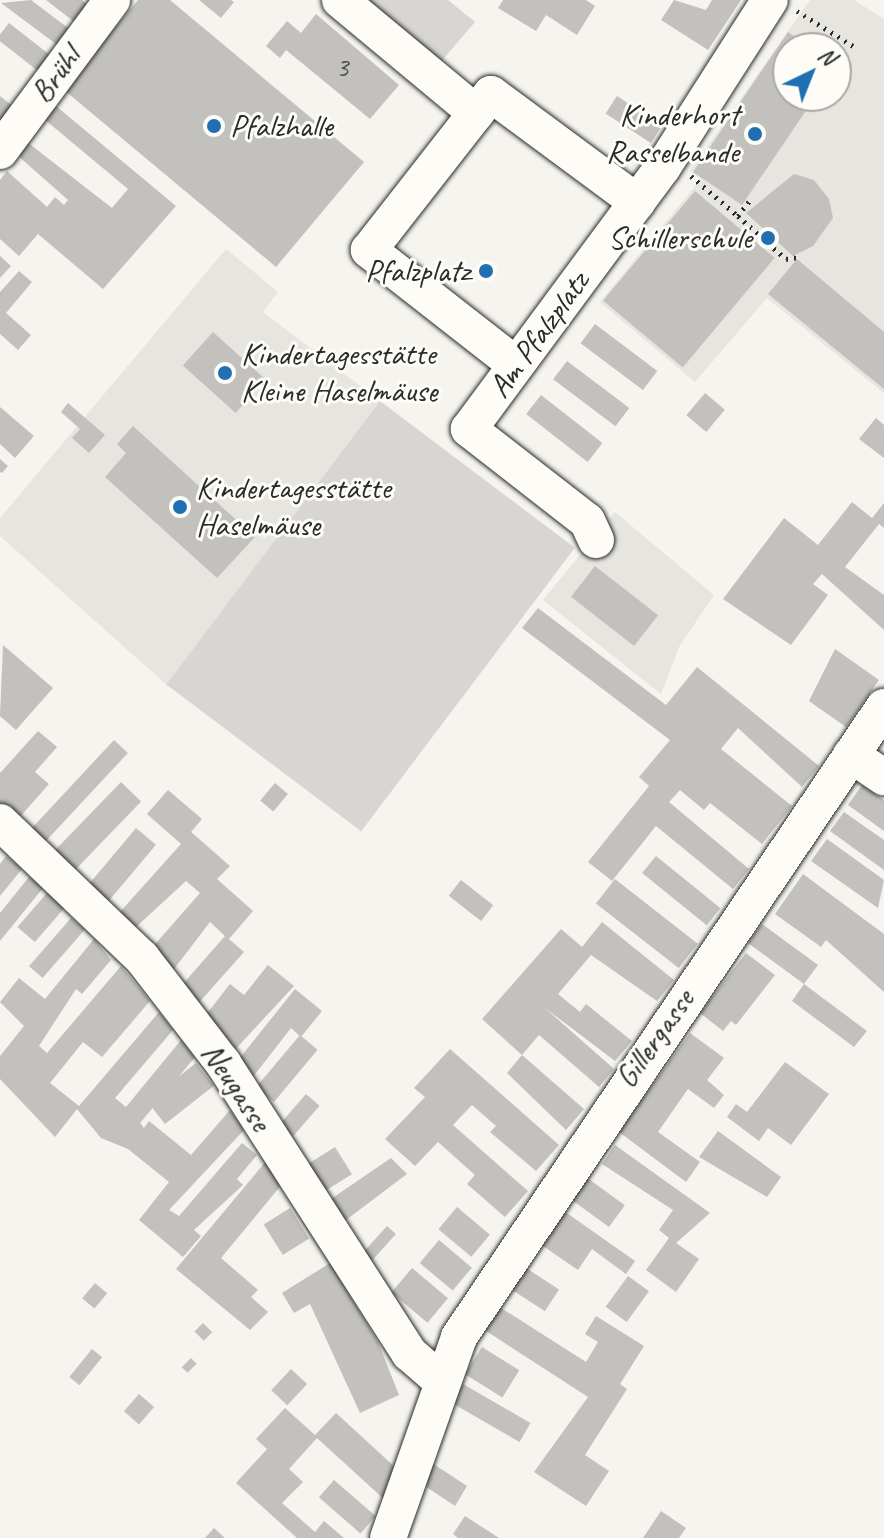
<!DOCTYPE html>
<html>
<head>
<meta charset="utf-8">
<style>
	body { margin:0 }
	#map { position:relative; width:884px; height:1538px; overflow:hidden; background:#f5f4ef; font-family:Caveat,sans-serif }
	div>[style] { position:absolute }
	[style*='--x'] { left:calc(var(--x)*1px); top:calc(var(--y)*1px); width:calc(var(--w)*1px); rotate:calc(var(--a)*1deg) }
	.built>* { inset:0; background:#e6e5e0 }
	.green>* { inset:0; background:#d7d6d2; transform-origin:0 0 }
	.building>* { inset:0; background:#c2c1be; transform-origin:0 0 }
	.path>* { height:5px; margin-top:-2.5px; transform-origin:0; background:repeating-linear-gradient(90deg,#2b2b2b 0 2px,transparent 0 8px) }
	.roads { filter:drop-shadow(0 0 2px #2b2b2b) drop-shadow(0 0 2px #2b2b2b) }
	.minor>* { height:36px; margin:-18px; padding:0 18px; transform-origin:18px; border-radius:18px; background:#fdfcf7 }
	.dots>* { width:22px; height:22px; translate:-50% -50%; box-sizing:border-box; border:4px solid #fdfcf7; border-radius:50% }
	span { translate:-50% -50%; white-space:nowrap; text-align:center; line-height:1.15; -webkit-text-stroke:6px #fdfcf7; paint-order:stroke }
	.number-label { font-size:28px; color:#515050 }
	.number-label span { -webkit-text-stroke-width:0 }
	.street-label { font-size:32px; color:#2b2b2b }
	.poi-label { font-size:32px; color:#2b2b2b }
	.right { translate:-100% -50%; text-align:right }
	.left { translate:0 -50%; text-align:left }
	.north { position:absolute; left:772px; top:32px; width:80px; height:80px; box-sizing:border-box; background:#fdfcf7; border:2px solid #a9a8a5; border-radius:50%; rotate:43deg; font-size:22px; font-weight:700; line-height:32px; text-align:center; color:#2b2b2b }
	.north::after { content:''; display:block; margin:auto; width:28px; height:36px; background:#1f6fb2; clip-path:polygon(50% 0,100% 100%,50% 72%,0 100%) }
</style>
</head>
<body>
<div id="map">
	<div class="built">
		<i style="clip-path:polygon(evenodd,810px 0,854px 0,884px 19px,884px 393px,767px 298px,695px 382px,600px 302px,701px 179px,690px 171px,810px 0,788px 48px,836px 48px,836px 96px,788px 96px,788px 48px)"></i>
		<i style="clip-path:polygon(226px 249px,278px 292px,263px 312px,380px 401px,169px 687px,0 536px,0 518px)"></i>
		<i style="clip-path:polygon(615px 512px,714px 595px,679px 647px,661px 694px,543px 600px)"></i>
	</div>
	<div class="green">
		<i style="clip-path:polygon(364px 0,448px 0,475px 22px,439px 64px)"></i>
		<i style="left:380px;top:401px;width:244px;height:355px;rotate:37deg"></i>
	</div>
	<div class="building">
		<i style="clip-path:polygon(31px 0,72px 31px,60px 47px,1px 3px)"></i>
		<i style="clip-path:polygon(46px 0,82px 0,90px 7px,77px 24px)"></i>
		<i style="clip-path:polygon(138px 0,170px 0,364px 162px,276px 267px,64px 90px)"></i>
		<i style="clip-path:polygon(199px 0,231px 0,234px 2px,221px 18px)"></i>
		<i style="clip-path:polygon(503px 0,586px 0,595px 6px,577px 35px,546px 15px,536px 31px,498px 8px)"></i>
		<i style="clip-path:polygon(674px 0,706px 10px,712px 0,741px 0,708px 50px,661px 20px)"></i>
		<i style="clip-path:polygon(316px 14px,399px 85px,370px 119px,286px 50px,280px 58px,266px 46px,287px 21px,301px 33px)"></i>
		<i style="left:9px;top:23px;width:56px;height:20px;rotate:38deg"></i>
		<i style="clip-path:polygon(788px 32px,811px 48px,788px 48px,788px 96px,816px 96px,742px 205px,693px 172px)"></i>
		<i style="clip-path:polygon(0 96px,15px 108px,3px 123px,0 120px)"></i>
		<i style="left:617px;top:96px;width:54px;height:21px;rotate:33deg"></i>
		<i style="clip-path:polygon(56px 106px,176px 206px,103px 289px,38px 234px,19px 256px,0 239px,0 180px,7px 171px,47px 207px,55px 197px,64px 205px,68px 200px,16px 154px,27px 142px,112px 208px,128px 189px,44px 119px)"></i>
		<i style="clip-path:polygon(794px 174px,814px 180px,829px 199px,833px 218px,813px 246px,793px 256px,746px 213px)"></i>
		<i style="left:695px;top:191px;width:104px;height:143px;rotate:40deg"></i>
		<i style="clip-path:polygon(0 256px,11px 266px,0 278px)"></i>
		<i style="clip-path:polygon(797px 259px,884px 332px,884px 389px,768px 294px)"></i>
		<i style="clip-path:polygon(19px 271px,32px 282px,6px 313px,31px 335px,18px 350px,0 334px,0 292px)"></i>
		<i style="left:595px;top:324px;width:78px;height:24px;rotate:37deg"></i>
		<i style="left:213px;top:332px;width:71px;height:45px;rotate:42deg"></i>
		<i style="left:567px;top:361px;width:78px;height:23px;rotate:37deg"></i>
		<i style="left:705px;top:393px;width:26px;height:29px;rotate:40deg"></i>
		<i style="left:541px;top:395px;width:78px;height:24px;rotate:38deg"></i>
		<i style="clip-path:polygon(68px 403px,105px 435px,89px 453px,72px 438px,80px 429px,61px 412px)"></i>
		<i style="clip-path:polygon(0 407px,34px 436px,15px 458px,0 444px)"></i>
		<i style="clip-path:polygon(876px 418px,884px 425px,884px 458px,859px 439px)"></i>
		<i style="clip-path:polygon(133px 426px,255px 537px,217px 578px,105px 477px,126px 453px,117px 444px)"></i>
		<i style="clip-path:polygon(0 459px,8px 466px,2px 473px,0 472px)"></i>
		<i style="clip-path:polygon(852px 502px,872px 518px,884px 503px,884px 528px,879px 524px,845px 567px,884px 595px,884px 630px,822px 574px,813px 584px,828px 595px,791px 645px,723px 599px,784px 518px,818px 545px)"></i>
		<i style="left:595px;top:566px;width:80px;height:39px;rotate:38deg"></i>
		<i style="clip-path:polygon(538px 608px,666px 705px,697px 667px,819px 766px,802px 787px,738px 728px,721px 749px,792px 806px,762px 844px,710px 803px,704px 810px,680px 790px,669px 802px,749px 869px,733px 889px,656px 826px,612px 881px,588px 862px,649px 786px,639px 777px,670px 740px,522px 628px)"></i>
		<i style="clip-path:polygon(3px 645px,53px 688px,16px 730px,0 716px)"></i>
		<i style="clip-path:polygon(835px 649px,879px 680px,846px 727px,809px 701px)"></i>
		<i style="clip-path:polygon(38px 731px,57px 747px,35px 772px,49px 784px,18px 819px,0 804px,0 773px)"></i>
		<i style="left:114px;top:740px;width:19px;height:125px;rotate:43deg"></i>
		<i style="left:121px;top:782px;width:28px;height:98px;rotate:44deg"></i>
		<i style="left:275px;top:783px;width:17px;height:23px;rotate:40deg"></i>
		<i style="clip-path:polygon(862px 785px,884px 800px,884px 831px,848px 805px)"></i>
		<i style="clip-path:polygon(168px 790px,202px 819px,191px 832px,230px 866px,217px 879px,253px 911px,229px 939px,244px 952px,196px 1006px,182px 985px,225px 936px,210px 922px,171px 973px,150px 950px,200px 893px,186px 881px,136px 927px,120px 912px,181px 844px,147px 814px)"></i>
		<i style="clip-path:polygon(844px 812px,884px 840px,884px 870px,830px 831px)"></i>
		<i style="left:136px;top:828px;width:26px;height:74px;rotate:40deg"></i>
		<i style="clip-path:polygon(827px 839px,884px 880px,878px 908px,811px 861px)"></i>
		<i style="clip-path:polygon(6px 856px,22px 869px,0 896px,0 864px)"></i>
		<i style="left:656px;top:856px;width:83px;height:22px;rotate:39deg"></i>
		<i style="clip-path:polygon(803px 874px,884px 934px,884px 992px,826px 940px,821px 947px,775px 914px)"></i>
		<i style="clip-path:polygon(29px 877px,43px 888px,0 941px,0 913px)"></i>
		<i style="left:615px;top:879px;width:105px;height:31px;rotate:38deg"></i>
		<i style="left:461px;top:880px;width:41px;height:20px;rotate:38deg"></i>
		<i style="left:47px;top:893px;width:23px;height:45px;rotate:41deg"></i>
		<i style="left:71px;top:918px;width:18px;height:64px;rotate:41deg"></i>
		<i style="clip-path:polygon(602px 922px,674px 980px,657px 1001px,591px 955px,558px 994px,580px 1012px,586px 1004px,632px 1041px,615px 1061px,545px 1008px,614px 1069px,599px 1087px,539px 1035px,522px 1055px,584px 1109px,566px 1130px,507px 1073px,522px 1055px,482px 1019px,561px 929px,582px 947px)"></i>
		<i style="clip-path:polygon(762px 924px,818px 965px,804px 984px,867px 1031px,854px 1047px,792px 1001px,804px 984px,748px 943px)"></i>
		<i style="clip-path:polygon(94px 939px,111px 960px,82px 994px,76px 989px,39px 1046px,47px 1053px,121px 966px,150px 1001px,102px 1057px,83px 1042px,50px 1083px,79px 1106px,159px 1012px,173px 1030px,115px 1098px,126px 1107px,181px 1040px,195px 1057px,140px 1123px,144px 1128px,149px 1121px,191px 1155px,230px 1110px,244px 1130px,169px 1210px,179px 1216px,242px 1143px,257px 1155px,237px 1179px,243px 1185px,194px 1230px,201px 1236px,183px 1257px,139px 1220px,169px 1182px,128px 1149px,101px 1138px,77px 1109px,55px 1137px,0 1079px,0 1056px,24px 1026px,0 1002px,19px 978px,45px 999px)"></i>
		<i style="clip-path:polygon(746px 953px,775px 975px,736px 1025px,731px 1021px,723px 1031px,700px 1013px)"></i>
		<i style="clip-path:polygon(268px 965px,294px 986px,231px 1054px,205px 1016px,230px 984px,244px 995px)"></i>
		<i style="clip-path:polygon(295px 989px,322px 1011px,301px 1037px,291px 1028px,249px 1082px,235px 1064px)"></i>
		<i style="clip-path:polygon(690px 1033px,724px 1058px,707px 1080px,724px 1095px,714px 1108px,688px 1089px,658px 1132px,700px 1162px,686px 1182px,619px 1132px)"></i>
		<i style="left:300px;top:1035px;width:23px;height:68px;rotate:40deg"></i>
		<i style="clip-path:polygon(450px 1049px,559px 1145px,536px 1171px,490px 1132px,496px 1126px,472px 1105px,453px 1125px,528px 1191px,505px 1217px,467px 1184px,475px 1175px,438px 1142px,415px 1166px,385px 1139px,425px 1097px,414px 1088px)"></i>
		<i style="clip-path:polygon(785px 1062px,829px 1094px,791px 1145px,768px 1128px,759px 1141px,727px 1117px,736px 1104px,747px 1112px)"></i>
		<i style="left:196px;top:1063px;width:29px;height:62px;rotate:52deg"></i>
		<i style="left:306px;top:1094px;width:18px;height:40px;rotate:41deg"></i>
		<i style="clip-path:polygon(718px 1131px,781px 1177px,767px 1197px,699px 1157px)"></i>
		<i style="clip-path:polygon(615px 1145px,710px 1213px,676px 1243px,699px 1259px,676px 1292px,646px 1270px,669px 1238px,659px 1230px,673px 1210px,602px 1164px)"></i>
		<i style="left:335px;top:1147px;width:32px;height:31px;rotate:58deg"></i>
		<i style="clip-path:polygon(391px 1158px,407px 1174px,342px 1223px,328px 1201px)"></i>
		<i style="clip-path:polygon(267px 1160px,283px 1183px,221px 1258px,258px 1290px,251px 1297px,268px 1312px,250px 1330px,176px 1269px)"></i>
		<i style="left:586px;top:1177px;width:48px;height:27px;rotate:36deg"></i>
		<i style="left:457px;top:1207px;width:43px;height:29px;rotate:40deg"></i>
		<i style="left:290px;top:1208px;width:36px;height:31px;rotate:58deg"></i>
		<i style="clip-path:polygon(564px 1211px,635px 1261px,626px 1274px,592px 1249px,578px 1270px,540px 1244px)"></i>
		<i style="left:387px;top:1226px;width:12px;height:36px;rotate:42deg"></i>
		<i style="left:439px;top:1240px;width:43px;height:30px;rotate:40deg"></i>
		<i style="clip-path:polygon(330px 1263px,378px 1342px,399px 1395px,360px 1413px,310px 1304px,294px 1313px,282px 1293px)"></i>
		<i style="left:523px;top:1266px;width:43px;height:26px;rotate:33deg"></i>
		<i style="left:412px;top:1268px;width:47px;height:32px;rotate:40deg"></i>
		<i style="left:628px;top:1276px;width:26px;height:38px;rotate:36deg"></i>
		<i style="left:95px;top:1283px;width:16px;height:20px;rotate:40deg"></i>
		<i style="clip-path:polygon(498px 1306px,586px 1362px,598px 1342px,585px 1334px,596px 1316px,644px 1346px,620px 1384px,627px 1389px,585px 1455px,609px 1471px,586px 1506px,534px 1472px,588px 1397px,483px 1329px)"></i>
		<i style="left:203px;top:1323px;width:13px;height:12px;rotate:45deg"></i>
		<i style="left:482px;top:1347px;width:44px;height:32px;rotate:32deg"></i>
		<i style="left:92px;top:1349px;width:13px;height:36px;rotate:39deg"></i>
		<i style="left:191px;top:1358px;width:8px;height:13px;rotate:45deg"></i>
		<i style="left:291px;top:1369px;width:22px;height:29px;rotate:43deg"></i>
		<i style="left:463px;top:1384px;width:78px;height:22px;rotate:30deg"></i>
		<i style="left:139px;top:1394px;width:20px;height:23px;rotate:41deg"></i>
		<i style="clip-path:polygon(285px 1408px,315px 1435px,336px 1413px,396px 1468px,386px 1501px,317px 1438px,289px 1469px,303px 1482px,282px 1503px,315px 1532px,324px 1521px,344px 1538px,297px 1538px,236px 1483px,267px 1449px,256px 1439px)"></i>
		<i style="clip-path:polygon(432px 1463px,467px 1486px,455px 1506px,425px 1486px)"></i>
		<i style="left:334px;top:1480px;width:55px;height:23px;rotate:41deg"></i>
		<i style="clip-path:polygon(661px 1511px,686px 1528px,679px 1538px,643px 1538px)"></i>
		<i style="clip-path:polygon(465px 1516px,499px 1538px,458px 1538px,453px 1534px)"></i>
		<i style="clip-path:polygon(214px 1528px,225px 1538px,205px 1538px)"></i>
	</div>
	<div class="path">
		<i style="--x:797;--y:11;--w:66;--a:32"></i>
		<i style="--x:691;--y:176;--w:62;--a:40.4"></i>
		<i style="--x:738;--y:216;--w:21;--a:-53"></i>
		<i style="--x:738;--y:216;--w:64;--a:41.9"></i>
		<i style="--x:786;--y:259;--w:12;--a:-9"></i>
	</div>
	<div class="roads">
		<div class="minor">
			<i style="--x:340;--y:0;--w:177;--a:39.7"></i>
			<i style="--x:0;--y:151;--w:188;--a:-53.4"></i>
			<i style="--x:516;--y:365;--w:187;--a:-142"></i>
			<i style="--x:369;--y:250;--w:198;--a:-52"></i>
			<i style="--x:491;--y:94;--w:182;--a:36.5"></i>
			<i style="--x:596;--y:540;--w:21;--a:-115"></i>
			<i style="--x:587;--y:521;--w:150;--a:-142.1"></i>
			<i style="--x:469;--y:429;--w:326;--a:-53.5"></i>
			<i style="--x:663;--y:167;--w:198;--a:-57.4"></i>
			<i style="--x:851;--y:755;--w:40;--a:34"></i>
			<i style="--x:0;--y:822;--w:197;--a:43.8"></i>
			<i style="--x:142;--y:958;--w:133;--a:52.4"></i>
			<i style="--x:223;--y:1063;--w:345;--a:57.3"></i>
			<i style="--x:409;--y:1353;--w:40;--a:41"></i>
			<i style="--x:388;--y:1538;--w:213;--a:-70.5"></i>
			<i style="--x:459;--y:1337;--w:760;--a:-56"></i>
		</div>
	</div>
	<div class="dots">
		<i style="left:214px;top:126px;background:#1f6fb2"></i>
		<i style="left:755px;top:134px;background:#1f6fb2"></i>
		<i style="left:768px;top:238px;background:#1f6fb2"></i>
		<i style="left:486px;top:271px;background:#1f6fb2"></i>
		<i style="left:225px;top:373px;background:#1f6fb2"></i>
		<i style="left:180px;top:507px;background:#1f6fb2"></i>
	</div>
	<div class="number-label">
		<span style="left:342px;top:67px">3</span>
	</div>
	<div class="street-label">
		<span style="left:56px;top:75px;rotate:-53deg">Brühl</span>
		<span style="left:539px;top:335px;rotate:-54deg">Am Pfalzplatz</span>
		<span style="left:655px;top:1039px;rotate:-55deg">Gillergasse</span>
		<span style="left:236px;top:1087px;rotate:56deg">Neugasse</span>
	</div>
	<div class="poi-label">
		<span class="right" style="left:739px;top:134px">Kinderhort<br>Rasselbande</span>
		<span class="left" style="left:230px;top:126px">Pfalzhalle</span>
		<span class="right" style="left:752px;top:238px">Schillerschule</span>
		<span class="right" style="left:470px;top:271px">Pfalzplatz</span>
		<span class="left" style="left:241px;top:373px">Kindertagesstätte<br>Kleine Haselmäuse</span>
		<span class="left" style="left:196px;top:507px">Kindertagesstätte<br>Haselmäuse</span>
	</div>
	<div class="north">N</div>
</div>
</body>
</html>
